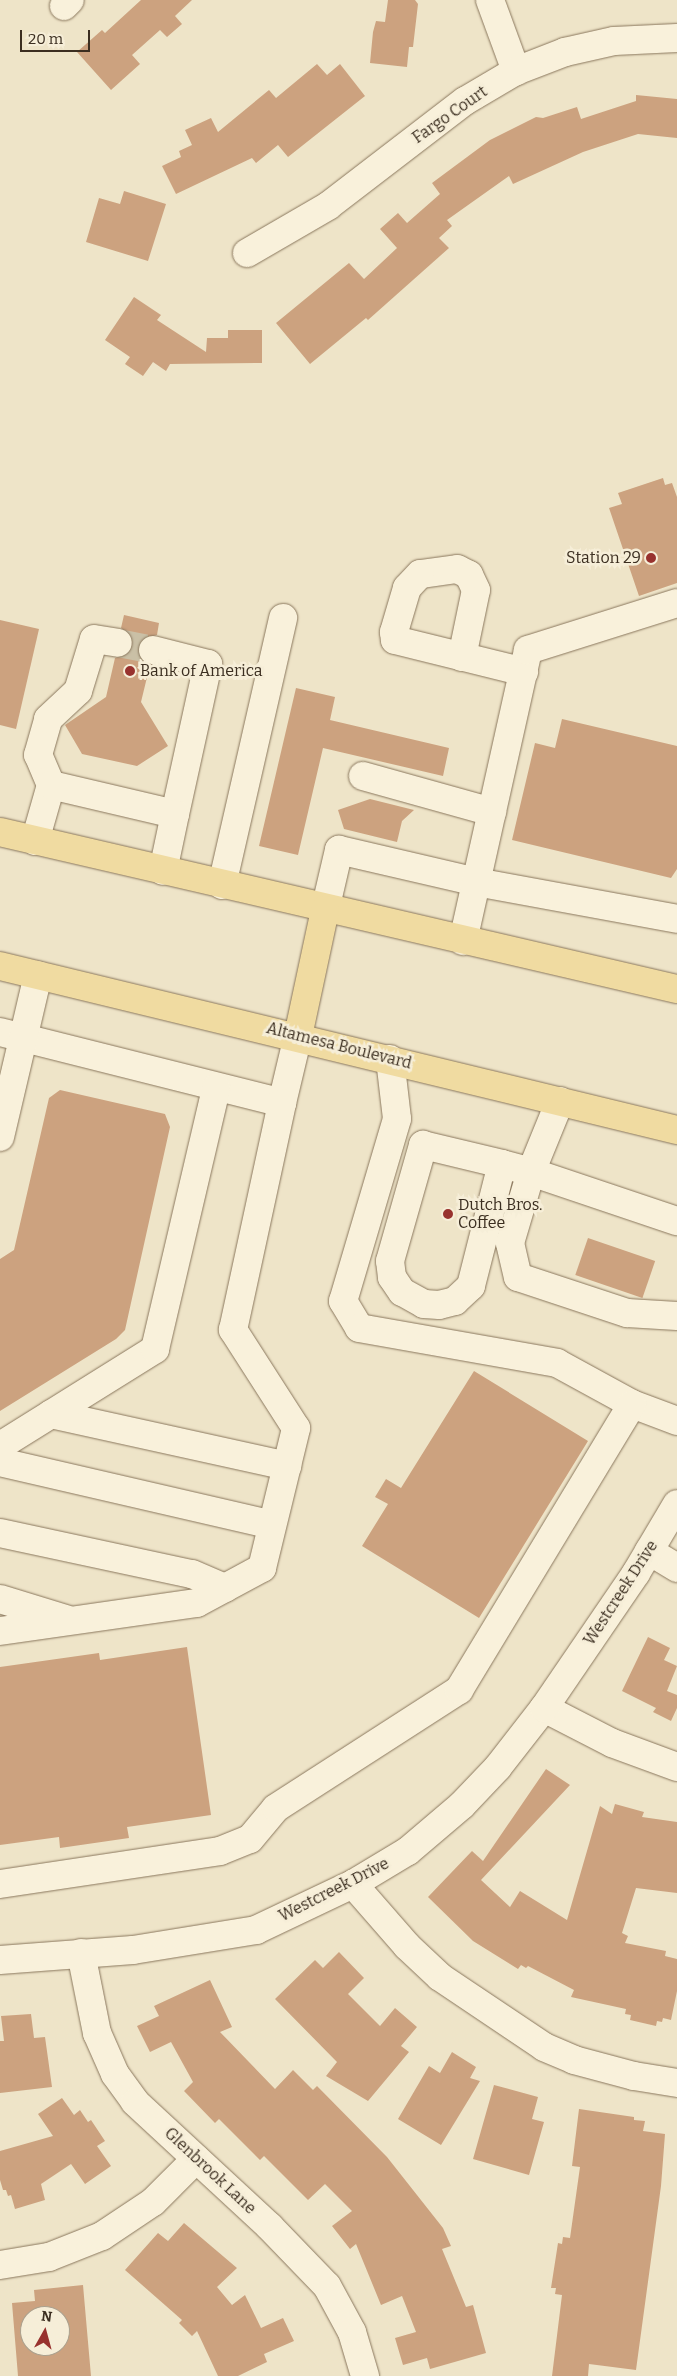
<!DOCTYPE html>
<html>
<head>
<meta charset="utf-8">
<style>
	body { margin:0 }
	#map { position:relative; width:677px; height:2376px; overflow:hidden; background:#eee4c8; font-family:Bitter,serif }
	div>[style] { position:absolute }
	[style*='--x'] { left:calc(var(--x)*1px); top:calc(var(--y)*1px); width:calc(var(--w)*1px); rotate:calc(var(--a)*1deg) }
	.building>* { inset:0; background:#cca27f; transform-origin:0 0 }
	.minor-tunnel>* { height:28px; margin-top:-14px; transform-origin:0; background:repeating-linear-gradient(90deg,#cac0a6 0 28px,transparent 0 42px) }
	.roads { filter:drop-shadow(0 0 1px #8a775d) drop-shadow(0 0 1px #8a775d) }
	.minor>* { height:28px; margin:-14px; padding:0 14px; transform-origin:14px; border-radius:14px; background:#f9f1db }
	.major>* { height:28px; margin:-14px; padding:0 14px; transform-origin:14px; border-radius:14px; background:#f0dba1 }
	.dots>* { width:14px; height:14px; translate:-50% -50%; box-sizing:border-box; border:2px solid #f6eed8; border-radius:50% }
	span { translate:-50% -50%; white-space:nowrap; text-align:center; line-height:1.15; -webkit-text-stroke:5px #f6eed8; paint-order:stroke }
	.street-label { font-size:16px; color:#3b2e20 }
	.poi-label { font-size:16px; color:#3b2e20 }
	.right { translate:-100% -50%; text-align:right }
	.left { translate:0 -50%; text-align:left }
	.north { position:absolute; left:20px; top:2306px; width:50px; height:50px; box-sizing:border-box; background:#f6eed8; border:1px solid #aba18e; border-radius:50%; rotate:7deg; font-size:14px; font-weight:700; line-height:20px; text-align:center; color:#3b2e20 }
	.north::after { content:''; display:block; margin:auto; width:18px; height:22px; background:#98322e; clip-path:polygon(50% 0,100% 100%,50% 72%,0 100%) }
	.scale { position:absolute; left:20px; top:30px; width:70px; height:22px; box-sizing:border-box; border:2px solid #3b2e20; border-top:0; padding-left:6px; font-size:15px; line-height:18px; white-space:nowrap; color:#3b2e20; -webkit-text-stroke:4px #f6eed8; paint-order:stroke }
</style>
</head>
<body>
<div id="map">
	<div class="building">
		<i style="clip-path:polygon(141px 0,192px 0,175px 16px,182px 24px,167px 37px,160px 30px,132px 55px,140px 64px,111px 90px,77px 52px,102px 30px,105px 33px)"></i>
		<i style="clip-path:polygon(388px 0,415px 0,418px 4px,413px 47px,409px 47px,407px 67px,370px 63px,373px 32px,376px 21px,385px 22px)"></i>
		<i style="clip-path:polygon(317px 64px,327px 75px,340px 64px,365px 96px,288px 157px,278px 145px,256px 163px,252px 158px,176px 194px,162px 166px,181px 157px,179px 151px,192px 145px,185px 130px,211px 118px,218px 132px,269px 90px,276px 98px)"></i>
		<i style="clip-path:polygon(636px 95px,677px 99px,677px 138px,638px 134px,583px 152px,513px 184px,509px 176px,447px 220px,452px 226px,439px 238px,449px 248px,368px 320px,366px 318px,310px 364px,276px 323px,349px 263px,364px 279px,397px 248px,380px 229px,398px 213px,407px 223px,440px 194px,432px 183px,490px 140px,536px 117px,543px 118px,577px 107px,581px 119px,636px 101px)"></i>
		<i style="clip-path:polygon(124px 191px,166px 204px,148px 261px,86px 242px,99px 198px,120px 204px)"></i>
		<i style="clip-path:polygon(134px 297px,161px 315px,157px 320px,206px 352px,207px 338px,228px 338px,228px 330px,262px 330px,262px 363px,170px 364px,166px 371px,153px 362px,143px 376px,125px 364px,130px 357px,105px 340px)"></i>
		<i style="clip-path:polygon(663px 478px,665px 485px,672px 483px,677px 497px,677px 583px,639px 596px,609px 508px,622px 504px,618px 493px)"></i>
		<i style="clip-path:polygon(124px 615px,159px 623px,157px 635px,142px 639px,138px 654px,150px 665px,141px 702px,168px 746px,137px 766px,82px 754px,65px 725px,106px 697px,115px 658px,130px 653px,133px 638px,121px 628px)"></i>
		<i style="clip-path:polygon(0 620px,39px 629px,16px 729px,0 725px)"></i>
		<i style="clip-path:polygon(296px 688px,335px 697px,330px 720px,449px 748px,443px 776px,323px 748px,298px 855px,259px 846px)"></i>
		<i style="clip-path:polygon(562px 719px,677px 746px,677px 869px,671px 878px,512px 840px,535px 743px,555px 748px)"></i>
		<i style="clip-path:polygon(370px 799px,414px 810px,402px 821px,397px 842px,344px 829px,338px 810px)"></i>
		<i style="clip-path:polygon(60px 1090px,165px 1114px,170px 1127px,125px 1330px,116px 1339px,0 1411px,0 1259px,14px 1250px,49px 1098px)"></i>
		<i style="left:588px;top:1238px;width:71px;height:39px;rotate:19deg"></i>
		<i style="clip-path:polygon(474px 1371px,588px 1441px,479px 1618px,362px 1546px,388px 1504px,375px 1497px,386px 1479px,401px 1488px)"></i>
		<i style="clip-path:polygon(648px 1637px,670px 1648px,664px 1660px,677px 1666px,667px 1691px,677px 1695px,677px 1708px,671px 1721px,653px 1712px,656px 1708px,622px 1691px)"></i>
		<i style="clip-path:polygon(187px 1647px,211px 1815px,127px 1827px,129px 1838px,60px 1848px,59px 1837px,0 1845px,0 1667px,99px 1653px,100px 1660px)"></i>
		<i style="clip-path:polygon(546px 1769px,570px 1785px,481px 1880px,510px 1907px,520px 1891px,567px 1920px,600px 1806px,612px 1814px,615px 1804px,644px 1812px,642px 1817px,677px 1822px,677px 1893px,636px 1888px,622px 1933px,628px 1936px,625px 1943px,666px 1951px,665px 1956px,677px 1959px,677px 1991px,671px 2020px,663px 2018px,662px 2022px,657px 2021px,656px 2026px,630px 2020px,631px 2015px,625px 2014px,626px 2009px,571px 1997px,574px 1990px,528px 1966px,526px 1968px,521px 1965px,518px 1969px,473px 1941px,428px 1897px,472px 1851px,483px 1861px)"></i>
		<i style="clip-path:polygon(339px 1952px,364px 1978px,348px 1994px,380px 2026px,395px 2008px,417px 2027px,401px 2046px,409px 2052px,368px 2101px,326px 2076px,337px 2062px,275px 1999px,315px 1960px,323px 1968px)"></i>
		<i style="clip-path:polygon(210px 1980px,232px 2027px,220px 2032px,275px 2089px,293px 2070px,313px 2090px,317px 2086px,387px 2157px,443px 2228px,451px 2246px,442px 2249px,466px 2307px,473px 2305px,486px 2353px,430px 2369px,427px 2358px,403px 2365px,395px 2338px,416px 2332px,402px 2296px,381px 2305px,356px 2244px,350px 2249px,332px 2226px,352px 2211px,325px 2184px,308px 2200px,264px 2156px,260px 2160px,219px 2119px,215px 2123px,184px 2091px,193px 2082px,171px 2042px,150px 2052px,137px 2026px,159px 2016px,154px 2006px)"></i>
		<i style="clip-path:polygon(31px 2014px,34px 2038px,45px 2037px,52px 2087px,0 2093px,0 2041px,4px 2041px,1px 2016px)"></i>
		<i style="clip-path:polygon(452px 2052px,476px 2067px,470px 2078px,480px 2081px,441px 2145px,398px 2119px,429px 2066px,440px 2073px)"></i>
		<i style="clip-path:polygon(494px 2085px,538px 2097px,532px 2119px,544px 2122px,529px 2175px,473px 2159px)"></i>
		<i style="clip-path:polygon(62px 2098px,74px 2115px,80px 2110px,88px 2122px,91px 2120px,105px 2141px,97px 2146px,111px 2166px,85px 2184px,71px 2164px,41px 2184px,45px 2200px,15px 2209px,11px 2195px,8px 2196px,6px 2190px,3px 2190px,0 2180px,0 2151px,53px 2136px,38px 2114px)"></i>
		<i style="clip-path:polygon(579px 2109px,634px 2117px,634px 2120px,645px 2121px,643px 2131px,665px 2134px,661px 2186px,636px 2370px,589px 2364px,588px 2376px,552px 2376px,562px 2295px,555px 2294px,556px 2288px,551px 2288px,558px 2243px,562px 2244px,563px 2237px,570px 2238px,580px 2167px,572px 2166px)"></i>
		<i style="clip-path:polygon(184px 2223px,237px 2268px,217px 2287px,232px 2305px,245px 2295px,261px 2328px,283px 2318px,294px 2341px,264px 2354px,267px 2362px,238px 2376px,218px 2376px,197px 2331px,192px 2336px,179px 2323px,182px 2320px,125px 2270px,158px 2233px,168px 2241px)"></i>
		<i style="clip-path:polygon(evenodd,83px 2285px,91px 2376px,18px 2376px,12px 2303px,35px 2301px,34px 2290px,83px 2285px,30px 2316px,60px 2316px,60px 2346px,30px 2346px,30px 2316px)"></i>
	</div>
	<div class="minor-tunnel">
		<i style="--x:118;--y:643;--w:36;--a:11"></i>
	</div>
	<div class="roads">
		<div class="minor">
			<i style="--x:490;--y:0;--w:76;--a:69.9"></i>
			<i style="--x:64;--y:6;--w:8;--a:-45"></i>
			<i style="--x:247;--y:253;--w:94;--a:-30.1"></i>
			<i style="--x:328;--y:206;--w:173;--a:-37.5"></i>
			<i style="--x:465;--y:101;--w:59;--a:-30.5"></i>
			<i style="--x:516;--y:71;--w:53;--a:-21.2"></i>
			<i style="--x:565;--y:52;--w:50;--a:-12.7"></i>
			<i style="--x:614;--y:41;--w:63;--a:-2.7"></i>
			<i style="--x:153;--y:650;--w:57;--a:14.3"></i>
			<i style="--x:208;--y:664;--w:154;--a:102.4"></i>
			<i style="--x:462;--y:657;--w:68;--a:-78.2"></i>
			<i style="--x:476;--y:590;--w:17;--a:-115"></i>
			<i style="--x:469;--y:575;--w:13;--a:-153"></i>
			<i style="--x:457;--y:569;--w:37;--a:172"></i>
			<i style="--x:420;--y:574;--w:19;--a:133"></i>
			<i style="--x:407;--y:588;--w:46;--a:106.5"></i>
			<i style="--x:394;--y:632;--w:8;--a:83"></i>
			<i style="--x:395;--y:640;--w:133;--a:13.9"></i>
			<i style="--x:363;--y:776;--w:134;--a:15.6"></i>
			<i style="--x:51;--y:785;--w:33;--a:-113"></i>
			<i style="--x:38;--y:755;--w:37;--a:-74"></i>
			<i style="--x:48;--y:719;--w:41;--a:-43"></i>
			<i style="--x:78;--y:691;--w:54;--a:-72.9"></i>
			<i style="--x:94;--y:639;--w:24;--a:9"></i>
			<i style="--x:35;--y:841;--w:58;--a:-74.1"></i>
			<i style="--x:51;--y:785;--w:127;--a:13.2"></i>
			<i style="--x:175;--y:814;--w:58;--a:101.9"></i>
			<i style="--x:222;--y:885;--w:274;--a:-77.1"></i>
			<i style="--x:325;--y:910;--w:62;--a:-76.9"></i>
			<i style="--x:339;--y:850;--w:141;--a:13.1"></i>
			<i style="--x:476;--y:882;--w:204;--a:10.4"></i>
			<i style="--x:463;--y:941;--w:298;--a:-77.4"></i>
			<i style="--x:528;--y:650;--w:156;--a:-17.5"></i>
			<i style="--x:0;--y:1032;--w:291;--a:14.1"></i>
			<i style="--x:282;--y:1103;--w:69;--a:-76.6"></i>
			<i style="--x:390;--y:1059;--w:60;--a:83.3"></i>
			<i style="--x:397;--y:1119;--w:190;--a:106.5"></i>
			<i style="--x:343;--y:1301;--w:31;--a:59"></i>
			<i style="--x:359;--y:1328;--w:201;--a:10"></i>
			<i style="--x:557;--y:1363;--w:85;--a:28.7"></i>
			<i style="--x:632;--y:1404;--w:48;--a:20.7"></i>
			<i style="--x:560;--y:1101;--w:77;--a:112.2"></i>
			<i style="--x:531;--y:1172;--w:74;--a:106.5"></i>
			<i style="--x:510;--y:1243;--w:35;--a:77"></i>
			<i style="--x:518;--y:1277;--w:115;--a:18.3"></i>
			<i style="--x:627;--y:1313;--w:50;--a:3.4"></i>
			<i style="--x:0;--y:1137;--w:166;--a:-76.8"></i>
			<i style="--x:502;--y:1164;--w:126;--a:104.3"></i>
			<i style="--x:471;--y:1286;--w:22;--a:137"></i>
			<i style="--x:455;--y:1301;--w:16;--a:166"></i>
			<i style="--x:439;--y:1305;--w:15;--a:-176"></i>
			<i style="--x:424;--y:1304;--w:25;--a:-151"></i>
			<i style="--x:402;--y:1292;--w:18;--a:-124"></i>
			<i style="--x:392;--y:1277;--w:16;--a:-97"></i>
			<i style="--x:390;--y:1261;--w:121;--a:-74.1"></i>
			<i style="--x:423;--y:1145;--w:81;--a:13.5"></i>
			<i style="--x:502;--y:1164;--w:30;--a:15"></i>
			<i style="--x:531;--y:1172;--w:154;--a:18.6"></i>
			<i style="--x:51;--y:1414;--w:242;--a:12.4"></i>
			<i style="--x:0;--y:1446;--w:183;--a:-32"></i>
			<i style="--x:155;--y:1349;--w:268;--a:-76.8"></i>
			<i style="--x:0;--y:1462;--w:279;--a:13"></i>
			<i style="--x:0;--y:1533;--w:196;--a:12.1"></i>
			<i style="--x:192;--y:1574;--w:36;--a:23"></i>
			<i style="--x:649;--y:1551;--w:33;--a:31"></i>
			<i style="--x:0;--y:1599;--w:69;--a:16.9"></i>
			<i style="--x:0;--y:1631;--w:199;--a:-8.1"></i>
			<i style="--x:197;--y:1603;--w:74;--a:-28.3"></i>
			<i style="--x:262;--y:1568;--w:144;--a:-76.3"></i>
			<i style="--x:296;--y:1428;--w:117;--a:-122.7"></i>
			<i style="--x:233;--y:1330;--w:232;--a:-77.8"></i>
			<i style="--x:544;--y:1708;--w:76;--a:27.2"></i>
			<i style="--x:612;--y:1743;--w:69;--a:20.3"></i>
			<i style="--x:0;--y:1884;--w:222;--a:-8.5"></i>
			<i style="--x:220;--y:1851;--w:32;--a:-22"></i>
			<i style="--x:250;--y:1839;--w:40;--a:-50"></i>
			<i style="--x:276;--y:1808;--w:218;--a:-32.8"></i>
			<i style="--x:459;--y:1690;--w:334;--a:-58.8"></i>
			<i style="--x:353;--y:1884;--w:82;--a:48.9"></i>
			<i style="--x:407;--y:1946;--w:45;--a:43.2"></i>
			<i style="--x:440;--y:1977;--w:125;--a:33.9"></i>
			<i style="--x:544;--y:2047;--w:33;--a:23"></i>
			<i style="--x:574;--y:2060;--w:62;--a:14.9"></i>
			<i style="--x:634;--y:2076;--w:44;--a:9.2"></i>
			<i style="--x:81;--y:1953;--w:82;--a:78.7"></i>
			<i style="--x:97;--y:2033;--w:45;--a:66.3"></i>
			<i style="--x:115;--y:2074;--w:34;--a:54"></i>
			<i style="--x:135;--y:2102;--w:183;--a:42.8"></i>
			<i style="--x:269;--y:2226;--w:83;--a:46"></i>
			<i style="--x:327;--y:2286;--w:52;--a:61.5"></i>
			<i style="--x:352;--y:2332;--w:46;--a:73.5"></i>
			<i style="--x:0;--y:1960;--w:133;--a:-4.3"></i>
			<i style="--x:133;--y:1950;--w:125;--a:-9.2"></i>
			<i style="--x:256;--y:1930;--w:107;--a:-25.4"></i>
			<i style="--x:353;--y:1884;--w:64;--a:-31"></i>
			<i style="--x:408;--y:1851;--w:71;--a:-40.4"></i>
			<i style="--x:462;--y:1805;--w:52;--a:-46.5"></i>
			<i style="--x:498;--y:1767;--w:75;--a:-52.1"></i>
			<i style="--x:544;--y:1708;--w:163;--a:-55.7"></i>
			<i style="--x:636;--y:1573;--w:80;--a:-59.3"></i>
			<i style="--x:0;--y:2265;--w:50;--a:-9.3"></i>
			<i style="--x:49;--y:2257;--w:57;--a:-21.6"></i>
			<i style="--x:102;--y:2236;--w:61;--a:-33.7"></i>
			<i style="--x:153;--y:2202;--w:61;--a:-45"></i>
		</div>
		<div class="major">
			<i style="--x:0;--y:832;--w:695;--a:13.06"></i>
			<i style="--x:0;--y:966;--w:697;--a:13.62"></i>
			<i style="--x:298;--y:1036;--w:129;--a:-77.9"></i>
		</div>
	</div>
	<div class="dots">
		<i style="left:651px;top:558px;background:#98322e"></i>
		<i style="left:130px;top:671px;background:#98322e"></i>
		<i style="left:448px;top:1214px;background:#98322e"></i>
	</div>
	<div class="street-label">
		<span style="left:450px;top:115px;rotate:-35deg">Fargo Court</span>
		<span style="left:339px;top:1046px;rotate:14deg">Altamesa Boulevard</span>
		<span style="left:621px;top:1593px;rotate:-57deg">Westcreek Drive</span>
		<span style="left:334px;top:1890px;rotate:-27deg">Westcreek Drive</span>
		<span style="left:210px;top:2171px;rotate:43deg">Glenbrook Lane</span>
	</div>
	<div class="poi-label">
		<span class="right" style="left:641px;top:558px">Station 29</span>
		<span class="left" style="left:140px;top:671px">Bank of America</span>
		<span class="left" style="left:458px;top:1214px">Dutch Bros.<br>Coffee</span>
	</div>
	<div class="north">N</div>
	<div class="scale">20 m</div>
</div>
</body>
</html>
